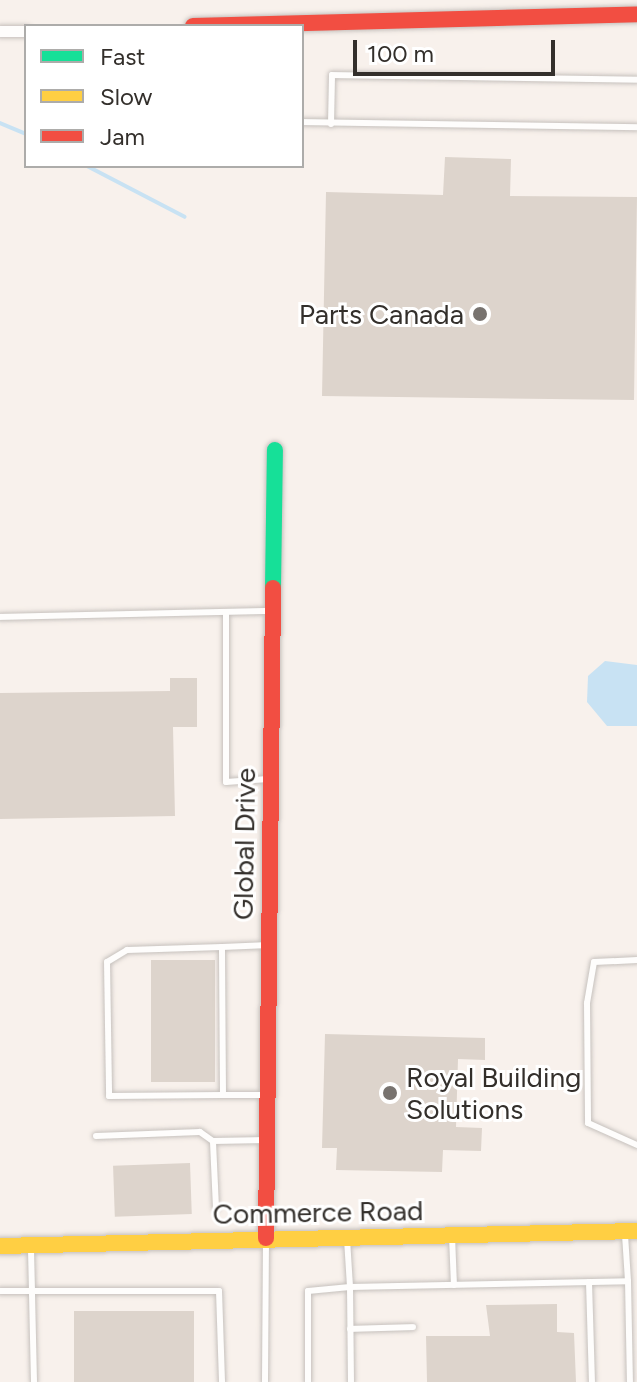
<!DOCTYPE html>
<html>
<head>
<meta charset="utf-8">
<style>
	body { margin:0 }
	#map { position:relative; width:637px; height:1382px; overflow:hidden; background:#f8f1ec; font-family:Figtree,sans-serif }
	div>[style] { position:absolute }
	[style*='--x'] { left:calc(var(--x)*1px); top:calc(var(--y)*1px); width:calc(var(--w)*1px); rotate:calc(var(--a)*1deg) }
	.water>* { inset:0; background:#c8e2f3 }
	.stream>* { height:4px; margin:-2px; padding:0 2px; transform-origin:2px; border-radius:2px; background:#c8e2f3 }
	.building>* { inset:0; background:#ddd4cc; transform-origin:0 0 }
	.roads { filter:drop-shadow(0 0 2px #c6c1bd) drop-shadow(0 0 2px #c6c1bd) }
	.lane>* { height:6px; margin:-3px; padding:0 3px; transform-origin:3px; border-radius:3px; background:#fefdfc }
	.street>* { height:11px; margin:-5.5px; padding:0 5.5px; transform-origin:5.5px; border-radius:5.5px; background:#fefdfc }
	.fast>* { height:16px; margin:-8px; padding:0 8px; transform-origin:8px; border-radius:8px; background:#16e098 }
	.slow>* { height:16px; margin:-8px; padding:0 8px; transform-origin:8px; border-radius:8px; background:#ffcf43 }
	.jam>* { height:16px; margin:-8px; padding:0 8px; transform-origin:8px; border-radius:8px; background:#f24e42 }
	.dots>* { width:22px; height:22px; translate:-50% -50%; box-sizing:border-box; border:4px solid #fff; border-radius:50% }
	span { translate:-50% -50%; white-space:nowrap; text-align:center; line-height:1.15; -webkit-text-stroke:6px #fff; paint-order:stroke }
	.poi-label { font-size:28px; color:#332f2b }
	.right { translate:-100% -50%; text-align:right }
	.left { translate:0 -50%; text-align:left }
	.street-label { font-size:28px; color:#332f2b }
	.legend { position:absolute; left:24px; top:24px; width:280px; height:144px; box-sizing:border-box; background:#fff; border:2px solid #adacaa; margin:0; padding:10px 14px; list-style:none; font-size:24px; color:#332f2b }
	.legend li { display:flex; align-items:center; gap:16px; height:40px }
	.legend b { width:40px; border:2px solid #adacaa }
	.scale { position:absolute; left:353px; top:40px; width:202px; height:36px; box-sizing:border-box; border:4px solid #332f2b; border-top:0; padding-left:10px; font-size:24px; line-height:28px; white-space:nowrap; color:#332f2b; -webkit-text-stroke:6px #fff; paint-order:stroke }
</style>
</head>
<body>
<div id="map">
	<div class="water">
		<i style="clip-path:polygon(605px 661px,637px 665px,637px 726px,607px 726px,587px 702px,588px 676px)"></i>
	</div>
	<div class="stream">
		<i style="--x:0;--y:123;--w:28;--a:23"></i>
		<i style="--x:87;--y:166;--w:110;--a:27.5"></i>
	</div>
	<div class="building">
		<i style="clip-path:polygon(445px 157px,511px 159px,510px 196px,637px 197px,634px 400px,322px 396px,326px 192px,443px 195px)"></i>
		<i style="clip-path:polygon(170px 678px,197px 678px,197px 727px,173px 727px,175px 816px,0 819px,0 693px,170px 691px)"></i>
		<i style="left:151px;top:960px;width:64px;height:122px"></i>
		<i style="clip-path:polygon(325px 1034px,485px 1038px,485px 1060px,458px 1059px,456px 1127px,482px 1128px,481px 1151px,443px 1150px,442px 1172px,336px 1170px,337px 1148px,322px 1148px)"></i>
		<i style="left:190px;top:1163px;width:51px;height:77px;rotate:88deg"></i>
		<i style="clip-path:polygon(557px 1304px,557px 1332px,574px 1333px,576px 1382px,427px 1382px,426px 1336px,490px 1336px,486px 1305px)"></i>
		<i style="left:194px;top:1311px;width:71px;height:120px;rotate:90deg"></i>
	</div>
	<div class="roads">
		<div class="lane">
			<i style="--x:302;--y:122;--w:335;--a:0.9"></i>
			<i style="--x:331;--y:124;--w:49;--a:-88.8"></i>
			<i style="--x:332;--y:75;--w:305;--a:0.9"></i>
			<i style="--x:226;--y:612;--w:170;--a:90"></i>
			<i style="--x:226;--y:782;--w:42;--a:-4.1"></i>
			<i style="--x:0;--y:617;--w:272;--a:-1.3"></i>
			<i style="--x:222;--y:947;--w:95;--a:178.2"></i>
			<i style="--x:127;--y:950;--w:23;--a:149"></i>
			<i style="--x:107;--y:962;--w:134;--a:89.1"></i>
			<i style="--x:109;--y:1096;--w:114;--a:-0.5"></i>
			<i style="--x:637;--y:960;--w:43;--a:177.3"></i>
			<i style="--x:594;--y:962;--w:42;--a:99.7"></i>
			<i style="--x:587;--y:1003;--w:120;--a:89.5"></i>
			<i style="--x:588;--y:1123;--w:54;--a:24.2"></i>
			<i style="--x:264;--y:1095;--w:41;--a:180"></i>
			<i style="--x:223;--y:1095;--w:148;--a:-90.4"></i>
			<i style="--x:222;--y:947;--w:47;--a:-2.4"></i>
			<i style="--x:96;--y:1136;--w:104;--a:-2.2"></i>
			<i style="--x:200;--y:1132;--w:16;--a:35"></i>
			<i style="--x:216;--y:1208;--w:67;--a:-92.6"></i>
			<i style="--x:213;--y:1141;--w:54;--a:-1.1"></i>
			<i style="--x:452;--y:1236;--w:49;--a:87.7"></i>
			<i style="--x:347;--y:1239;--w:48;--a:86.4"></i>
			<i style="--x:350;--y:1287;--w:278;--a:-1.2"></i>
			<i style="--x:628;--y:1281;--w:47;--a:-93.7"></i>
			<i style="--x:628;--y:1281;--w:101;--a:88.9"></i>
			<i style="--x:589;--y:1282;--w:100;--a:88.3"></i>
			<i style="--x:0;--y:1291;--w:32;--a:0"></i>
			<i style="--x:32;--y:1291;--w:42;--a:-91.4"></i>
			<i style="--x:350;--y:1329;--w:63;--a:-1.8"></i>
			<i style="--x:34;--y:1382;--w:91;--a:-91.3"></i>
			<i style="--x:32;--y:1291;--w:187;--a:0"></i>
			<i style="--x:219;--y:1291;--w:91;--a:88.1"></i>
			<i style="--x:265;--y:1382;--w:140;--a:-89.6"></i>
			<i style="--x:308;--y:1382;--w:91;--a:-90"></i>
			<i style="--x:308;--y:1291;--w:42;--a:-5.4"></i>
			<i style="--x:350;--y:1287;--w:95;--a:89.4"></i>
		</div>
		<div class="street">
			<i style="--x:0;--y:31;--w:26;--a:0"></i>
		</div>
		<div class="fast">
			<i style="--x:273;--y:588;--w:138;--a:-89.2"></i>
		</div>
		<div class="slow">
			<i style="--x:0;--y:1246;--w:637;--a:-1.35"></i>
		</div>
		<div class="jam">
			<i style="--x:193;--y:26;--w:444;--a:-1.5"></i>
			<i style="--x:266;--y:1238;--w:650;--a:-89.38"></i>
		</div>
	</div>
	<div class="dots">
		<i style="left:480px;top:314px;background:#78736f"></i>
		<i style="left:390px;top:1093px;background:#78736f"></i>
	</div>
	<div class="poi-label">
		<span class="right" style="left:464px;top:314px">Parts Canada</span>
		<span class="left" style="left:406px;top:1093px">Royal Building<br>Solutions</span>
	</div>
	<div class="street-label">
		<span style="left:244px;top:844px;rotate:-89deg">Global Drive</span>
		<span style="left:318px;top:1212px;rotate:-1deg">Commerce Road</span>
	</div>
	<ul class="legend">
	<li><b style="height:10px;background:#16e098"></b>Fast</li>
	<li><b style="height:10px;background:#ffcf43"></b>Slow</li>
	<li><b style="height:10px;background:#f24e42"></b>Jam</li>
	</ul>
	<div class="scale">100 m</div>
</div>
</body>
</html>
